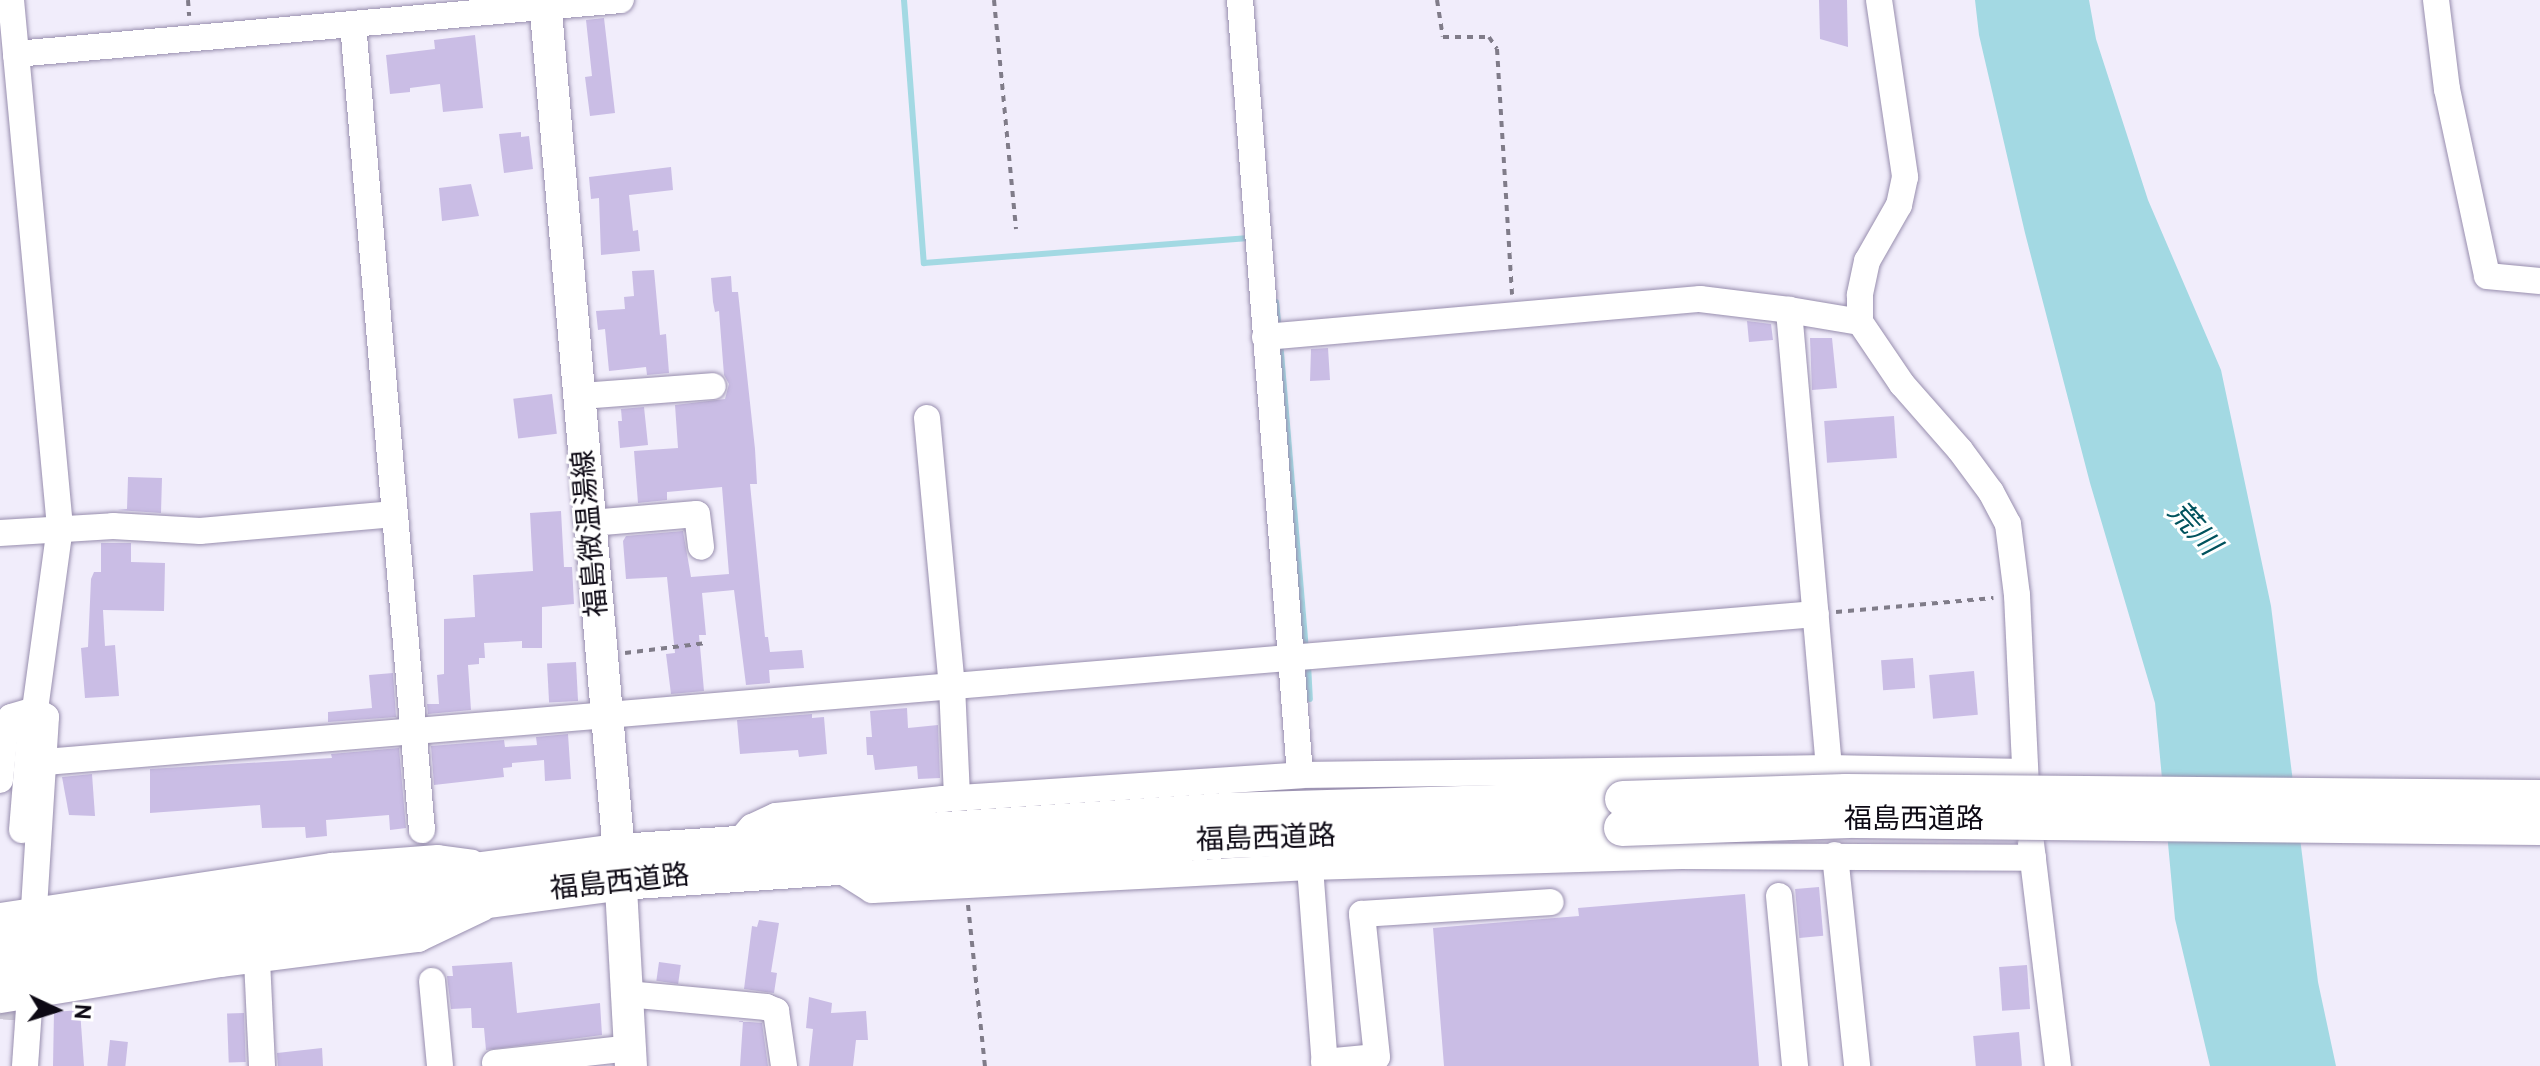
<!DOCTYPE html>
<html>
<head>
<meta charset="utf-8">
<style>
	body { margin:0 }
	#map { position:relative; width:2540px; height:1066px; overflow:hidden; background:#f1edfb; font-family:Overpass,"Noto Sans JP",sans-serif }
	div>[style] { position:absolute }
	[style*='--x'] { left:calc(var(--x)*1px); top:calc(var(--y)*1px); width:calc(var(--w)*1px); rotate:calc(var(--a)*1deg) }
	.water>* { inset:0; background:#a3d9e3 }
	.stream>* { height:6px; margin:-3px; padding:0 3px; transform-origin:3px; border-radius:3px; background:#a3d9e3 }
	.building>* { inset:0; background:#cabde5; transform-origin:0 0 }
	.minor-tunnel>* { height:26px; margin-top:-13px; transform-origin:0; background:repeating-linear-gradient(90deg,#cfcbd8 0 26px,transparent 0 39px) }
	.path>* { height:4px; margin-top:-2px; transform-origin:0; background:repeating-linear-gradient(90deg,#807c89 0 6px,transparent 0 12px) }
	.roads { filter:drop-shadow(0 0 2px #988eae) drop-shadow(0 0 2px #988eae) }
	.minor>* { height:26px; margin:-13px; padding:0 13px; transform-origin:13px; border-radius:13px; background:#fff }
	.major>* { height:32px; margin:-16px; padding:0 16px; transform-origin:16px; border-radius:16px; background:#fff }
	.highway>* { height:36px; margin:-18px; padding:0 18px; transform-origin:18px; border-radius:18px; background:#fff }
	.bridges { filter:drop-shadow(0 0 2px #988eae) drop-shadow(0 0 2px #988eae) }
	.highway-bridge>* { height:36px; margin:-18px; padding:0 18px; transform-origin:18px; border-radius:18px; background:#fff }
	span { translate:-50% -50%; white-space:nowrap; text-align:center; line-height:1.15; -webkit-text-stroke:6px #fff; paint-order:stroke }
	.street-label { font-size:28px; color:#0d0914 }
	.water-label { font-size:30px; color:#00525d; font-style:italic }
	.north { position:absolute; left:16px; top:970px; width:80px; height:80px; -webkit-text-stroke:6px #fff; paint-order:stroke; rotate:94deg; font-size:22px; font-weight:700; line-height:32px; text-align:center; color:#0d0914 }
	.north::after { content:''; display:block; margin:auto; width:28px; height:36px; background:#0d0914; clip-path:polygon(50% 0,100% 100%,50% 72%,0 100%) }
</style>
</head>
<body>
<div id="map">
	<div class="water">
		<i style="clip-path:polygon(1975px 0,2089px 0,2096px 39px,2148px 200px,2221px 370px,2271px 606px,2318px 982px,2336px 1066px,2210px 1066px,2175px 919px,2155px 703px,2090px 483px,2025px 233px,1979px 35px)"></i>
	</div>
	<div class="stream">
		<i style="--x:904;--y:0;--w:264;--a:85.7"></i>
		<i style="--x:924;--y:263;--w:329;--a:-4.4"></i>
		<i style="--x:1276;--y:302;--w:28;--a:84"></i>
		<i style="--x:1280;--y:341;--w:309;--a:85.2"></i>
		<i style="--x:1308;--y:664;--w:35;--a:87"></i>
	</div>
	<div class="building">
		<i style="clip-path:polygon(1819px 0,1847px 0,1848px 47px,1820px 39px)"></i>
		<i style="clip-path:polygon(604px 18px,615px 113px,590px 116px,585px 77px,592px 76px,586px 20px)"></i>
		<i style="clip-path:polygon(475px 35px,483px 108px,443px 112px,440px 84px,410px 88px,410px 92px,390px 94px,386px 55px,435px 49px,434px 40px)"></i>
		<i style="clip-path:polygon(521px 132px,521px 137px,529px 136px,533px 169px,504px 173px,499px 134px)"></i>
		<i style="clip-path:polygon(671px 167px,673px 190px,629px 195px,633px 231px,638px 230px,640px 251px,601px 255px,599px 198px,591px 199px,589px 177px)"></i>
		<i style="clip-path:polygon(471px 184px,479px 216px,442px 221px,439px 188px)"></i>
		<i style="clip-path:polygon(654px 270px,660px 335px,666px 334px,669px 373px,647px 375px,646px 367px,609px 371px,605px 329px,598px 330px,596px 311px,625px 309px,624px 297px,634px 296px,632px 271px)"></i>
		<i style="clip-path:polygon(731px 276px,732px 292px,738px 292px,755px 449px,757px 484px,750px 484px,765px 637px,768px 637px,770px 652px,802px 650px,804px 668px,769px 670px,770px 683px,746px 685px,734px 590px,702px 593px,706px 635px,699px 635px,704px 691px,671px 694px,666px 654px,675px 653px,667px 577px,626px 579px,623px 541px,626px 536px,683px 531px,691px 577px,729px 574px,722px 487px,667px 492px,667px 500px,638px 503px,634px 451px,678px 448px,675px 405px,725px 399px,729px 384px,724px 375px,719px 311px,715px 312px,713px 302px,711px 278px)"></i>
		<i style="clip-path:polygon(1747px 321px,1771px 324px,1773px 340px,1749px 342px)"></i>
		<i style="clip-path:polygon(1810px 338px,1832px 338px,1837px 388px,1812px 390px)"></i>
		<i style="clip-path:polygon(1328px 348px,1330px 380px,1310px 381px,1311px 349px)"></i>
		<i style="left:552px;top:394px;width:40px;height:39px;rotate:83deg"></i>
		<i style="clip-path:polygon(644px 407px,648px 445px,620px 448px,618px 421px,622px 421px,621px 409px)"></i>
		<i style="left:1894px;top:416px;width:42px;height:70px;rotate:86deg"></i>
		<i style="clip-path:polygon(128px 477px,162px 478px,161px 513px,117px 510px,127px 509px)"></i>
		<i style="clip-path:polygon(561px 511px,564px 567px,572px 567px,574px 604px,542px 607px,542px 648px,522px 648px,522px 641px,484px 643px,485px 658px,479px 658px,479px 664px,468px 665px,471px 710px,428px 714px,427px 704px,439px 704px,437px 675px,444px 674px,444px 619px,475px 617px,473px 575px,533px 571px,530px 513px)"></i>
		<i style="clip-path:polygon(101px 543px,131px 543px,131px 562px,165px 563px,164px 611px,103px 610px,105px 646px,115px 645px,119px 696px,85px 698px,81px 648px,88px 647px,91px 579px,94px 572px,101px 572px)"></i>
		<i style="left:1913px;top:658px;width:30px;height:32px;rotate:86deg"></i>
		<i style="left:576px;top:662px;width:39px;height:29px;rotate:87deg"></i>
		<i style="left:1974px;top:671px;width:44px;height:45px;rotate:85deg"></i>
		<i style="clip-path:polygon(393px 673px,396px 717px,328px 722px,328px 712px,372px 708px,369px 675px)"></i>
		<i style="clip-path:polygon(907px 708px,908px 728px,938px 725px,940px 778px,918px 779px,917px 766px,875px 770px,873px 755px,867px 755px,866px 737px,872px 737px,870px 711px)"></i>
		<i style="clip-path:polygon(812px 714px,812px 718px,824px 717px,827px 754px,799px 757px,798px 750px,740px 754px,737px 720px)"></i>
		<i style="clip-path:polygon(568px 734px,571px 779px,545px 781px,544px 760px,512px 763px,512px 767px,503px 768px,504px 777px,434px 785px,431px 746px,504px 740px,505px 747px,537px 745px,536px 737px)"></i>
		<i style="clip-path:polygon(399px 748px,406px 828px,390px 830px,389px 815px,326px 820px,327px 836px,306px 838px,305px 827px,262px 828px,260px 805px,150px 813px,150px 769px,332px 758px,331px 754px)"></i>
		<i style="clip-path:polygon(92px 774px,95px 816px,69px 815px,62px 777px)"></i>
		<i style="left:1819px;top:887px;width:49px;height:24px;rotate:85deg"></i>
		<i style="clip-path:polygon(1745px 894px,1759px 1066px,1444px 1066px,1433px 928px,1579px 916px,1578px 908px)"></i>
		<i style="clip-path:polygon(759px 920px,779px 923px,771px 972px,777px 973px,774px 993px,744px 989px,752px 926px,757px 927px)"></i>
		<i style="clip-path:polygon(512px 962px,517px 1013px,600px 1003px,602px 1035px,486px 1050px,484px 1028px,472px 1028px,471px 1008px,451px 1009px,447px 976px,453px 976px,452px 966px)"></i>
		<i style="left:659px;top:962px;width:22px;height:19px;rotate:8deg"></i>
		<i style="left:2027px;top:965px;width:44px;height:28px;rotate:86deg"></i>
		<i style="clip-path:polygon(809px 997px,832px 1003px,831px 1013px,866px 1011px,868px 1040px,856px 1040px,853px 1066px,809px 1066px,813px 1029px,806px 1028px)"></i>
		<i style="clip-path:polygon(80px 1010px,84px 1066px,53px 1066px,54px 1012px)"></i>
		<i style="left:244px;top:1013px;width:49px;height:17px;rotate:88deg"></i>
		<i style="clip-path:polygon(738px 1021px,762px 1023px,768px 1066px,740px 1066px,743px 1021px)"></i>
		<i style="left:2019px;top:1032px;width:34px;height:46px;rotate:85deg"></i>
		<i style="left:110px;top:1040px;width:18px;height:26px;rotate:6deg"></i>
		<i style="clip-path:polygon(322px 1048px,323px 1066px,278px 1066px,277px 1053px)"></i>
	</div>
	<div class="minor-tunnel">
		<i style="--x:10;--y:1020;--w:44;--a:-86.1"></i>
	</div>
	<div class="path">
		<i style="--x:188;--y:0;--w:16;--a:86"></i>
		<i style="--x:994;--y:0;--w:230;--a:84.5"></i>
		<i style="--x:1437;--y:0;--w:37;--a:81"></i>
		<i style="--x:1443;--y:37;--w:46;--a:0"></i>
		<i style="--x:1489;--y:37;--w:14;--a:56"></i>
		<i style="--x:1497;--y:49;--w:246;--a:86.5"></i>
		<i style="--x:1836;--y:612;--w:158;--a:-5.1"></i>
		<i style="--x:625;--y:653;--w:82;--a:-7"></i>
		<i style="--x:968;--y:905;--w:162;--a:84"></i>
	</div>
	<div class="roads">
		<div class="minor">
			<i style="--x:11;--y:0;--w:529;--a:84.69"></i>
			<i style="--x:60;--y:527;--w:185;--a:97.8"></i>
			<i style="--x:35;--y:710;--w:13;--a:32"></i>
			<i style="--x:46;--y:717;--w:193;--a:93.6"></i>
			<i style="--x:1240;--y:0;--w:777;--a:85.57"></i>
			<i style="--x:1879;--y:0;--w:179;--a:81.6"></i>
			<i style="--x:1905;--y:177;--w:29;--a:102"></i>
			<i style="--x:1899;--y:205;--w:64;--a:119.7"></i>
			<i style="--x:1867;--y:261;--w:35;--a:102"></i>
			<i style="--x:1860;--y:295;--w:27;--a:90"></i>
			<i style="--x:1860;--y:322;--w:75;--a:55.9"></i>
			<i style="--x:1902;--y:384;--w:88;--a:48.7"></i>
			<i style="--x:1960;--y:450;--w:52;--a:53.6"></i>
			<i style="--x:1991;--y:492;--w:36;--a:62"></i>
			<i style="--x:2008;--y:524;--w:72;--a:82.8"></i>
			<i style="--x:2017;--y:595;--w:193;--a:87.3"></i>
			<i style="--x:2436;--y:0;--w:90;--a:83"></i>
			<i style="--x:2447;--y:89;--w:191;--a:77.9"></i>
			<i style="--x:2487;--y:276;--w:53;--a:5.4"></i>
			<i style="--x:353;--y:24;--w:809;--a:85.11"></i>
			<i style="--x:16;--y:54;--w:607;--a:-5.1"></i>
			<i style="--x:1265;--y:337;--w:437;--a:-5"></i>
			<i style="--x:1700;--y:299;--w:90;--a:7"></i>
			<i style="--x:581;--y:396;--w:132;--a:-4.3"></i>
			<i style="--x:927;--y:418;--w:269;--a:84.7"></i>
			<i style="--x:952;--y:686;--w:112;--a:87.4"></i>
			<i style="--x:591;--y:523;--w:106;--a:-4.9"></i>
			<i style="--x:697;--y:514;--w:33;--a:83"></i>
			<i style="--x:0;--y:533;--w:113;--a:-3.5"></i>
			<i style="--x:113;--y:526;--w:87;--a:3.3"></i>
			<i style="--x:200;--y:531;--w:195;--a:-5"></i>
			<i style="--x:45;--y:762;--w:1777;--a:-4.78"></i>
			<i style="--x:1829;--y:768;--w:460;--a:-95"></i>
			<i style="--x:1789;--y:310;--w:72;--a:9.6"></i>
			<i style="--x:0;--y:780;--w:49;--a:-84.2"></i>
			<i style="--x:5;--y:731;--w:15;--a:-67"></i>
			<i style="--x:11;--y:717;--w:25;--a:-16"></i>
			<i style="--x:22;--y:830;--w:109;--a:-85.3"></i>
			<i style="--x:2031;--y:843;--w:225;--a:83.1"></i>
			<i style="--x:737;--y:844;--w:23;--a:-49"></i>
			<i style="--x:752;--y:827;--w:26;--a:-25"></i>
			<i style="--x:776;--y:816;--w:168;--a:-5.8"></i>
			<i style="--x:943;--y:799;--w:358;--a:-3.8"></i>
			<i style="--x:1300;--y:775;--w:529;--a:-0.76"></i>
			<i style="--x:1829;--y:768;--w:196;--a:1.2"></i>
			<i style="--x:1835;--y:855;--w:212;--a:84"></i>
			<i style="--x:834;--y:866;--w:45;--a:32.3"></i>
			<i style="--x:872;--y:890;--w:439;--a:-3"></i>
			<i style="--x:1310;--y:867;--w:371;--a:-1.7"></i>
			<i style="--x:1681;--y:856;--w:352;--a:0.3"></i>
			<i style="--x:1310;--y:867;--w:200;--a:85.7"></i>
			<i style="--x:1779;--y:896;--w:171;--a:84.6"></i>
			<i style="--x:0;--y:916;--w:336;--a:-8.6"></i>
			<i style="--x:332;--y:866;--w:106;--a:-4.3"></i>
			<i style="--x:438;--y:858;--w:34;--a:8"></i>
			<i style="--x:257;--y:960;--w:106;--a:87.3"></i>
			<i style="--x:432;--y:981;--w:85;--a:84.6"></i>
			<i style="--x:627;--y:994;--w:140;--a:5.3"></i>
			<i style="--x:766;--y:1007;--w:11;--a:22"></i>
			<i style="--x:776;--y:1011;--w:56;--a:81.7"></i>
			<i style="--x:0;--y:1000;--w:223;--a:-9.3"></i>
			<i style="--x:220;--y:964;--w:200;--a:-7.2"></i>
			<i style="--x:418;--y:939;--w:72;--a:-25.5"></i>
			<i style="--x:1324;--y:1062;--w:53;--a:-5.4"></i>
			<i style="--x:1377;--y:1057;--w:144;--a:-96"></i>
			<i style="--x:1362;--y:914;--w:189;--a:-3.6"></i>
			<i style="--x:495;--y:1063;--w:136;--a:-6.3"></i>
			<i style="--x:25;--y:1066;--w:71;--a:-86"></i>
		</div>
		<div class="major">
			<i style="--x:545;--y:0;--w:855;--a:85.04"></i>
			<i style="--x:619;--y:852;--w:214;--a:86.8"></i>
		</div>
		<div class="highway">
			<i style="--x:0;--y:942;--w:171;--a:-10.1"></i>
			<i style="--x:168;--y:912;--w:455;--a:-7.6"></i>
			<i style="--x:619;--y:852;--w:609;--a:-3.86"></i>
			<i style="--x:1227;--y:811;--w:396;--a:-1.7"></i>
			<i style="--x:0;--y:973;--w:169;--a:-10.2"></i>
			<i style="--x:166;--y:943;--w:459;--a:-7.6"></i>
			<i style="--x:621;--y:882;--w:608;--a:-3.96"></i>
			<i style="--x:1228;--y:840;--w:394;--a:-1.7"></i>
		</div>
	</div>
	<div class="bridges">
		<div class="highway-bridge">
			<i style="--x:1623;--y:799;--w:223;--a:-1.8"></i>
			<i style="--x:1846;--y:792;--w:694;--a:0.5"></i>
			<i style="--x:1622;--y:828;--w:234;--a:-2"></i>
			<i style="--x:1856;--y:820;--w:684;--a:0.59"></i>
		</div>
	</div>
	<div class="street-label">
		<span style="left:592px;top:533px;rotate:-95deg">福島微温湯線</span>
		<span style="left:1914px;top:821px">福島西道路</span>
		<span style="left:1266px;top:840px;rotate:-2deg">福島西道路</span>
		<span style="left:620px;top:884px;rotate:-6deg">福島西道路</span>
	</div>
	<div class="water-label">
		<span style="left:2192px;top:530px;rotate:48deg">荒川</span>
	</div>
	<div class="north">N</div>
</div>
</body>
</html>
